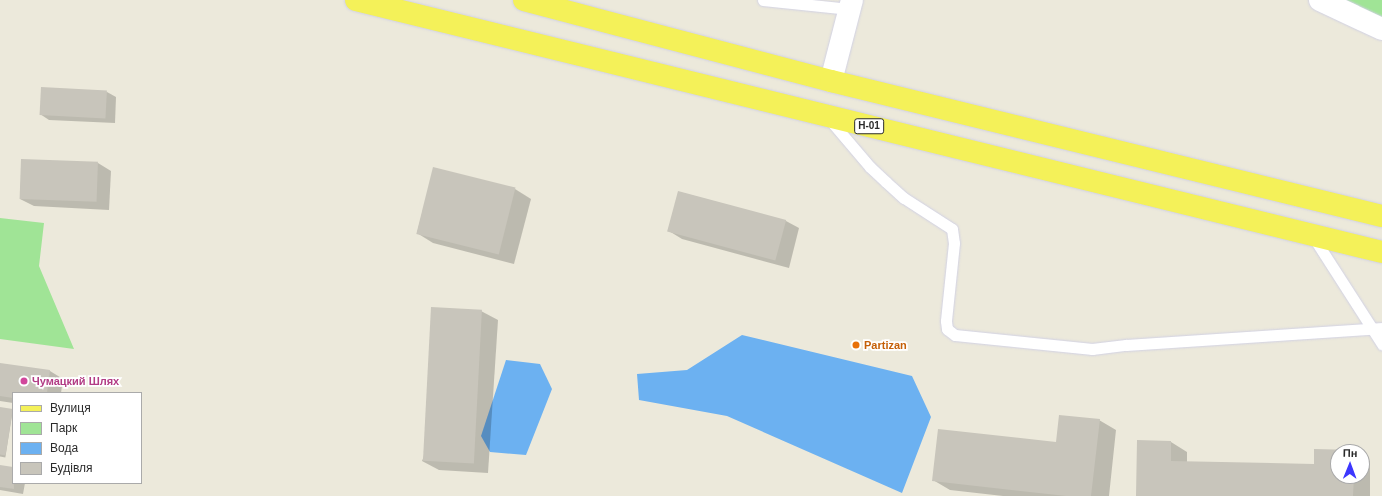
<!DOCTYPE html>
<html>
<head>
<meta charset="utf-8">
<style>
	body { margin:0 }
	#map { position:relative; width:1382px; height:496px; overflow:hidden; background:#ece9db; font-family:Helvetica,sans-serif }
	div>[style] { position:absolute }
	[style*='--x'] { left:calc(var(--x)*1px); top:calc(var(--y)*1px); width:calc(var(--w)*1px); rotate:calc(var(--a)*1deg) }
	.green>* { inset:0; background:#a0e496 }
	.water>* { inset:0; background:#6cb1f1 }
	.shadow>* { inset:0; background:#0003; transform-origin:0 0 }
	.building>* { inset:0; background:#c8c5bb; transform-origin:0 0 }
	.roads { filter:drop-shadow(0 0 1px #d1d1e3) drop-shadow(0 0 1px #d1d1e3) }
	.lane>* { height:11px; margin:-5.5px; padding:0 5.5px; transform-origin:5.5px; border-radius:5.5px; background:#fff }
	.street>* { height:22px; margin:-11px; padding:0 11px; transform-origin:11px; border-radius:11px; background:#fff }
	.primary>* { height:22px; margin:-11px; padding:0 11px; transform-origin:11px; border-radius:11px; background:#f4f159 }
	.dots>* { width:11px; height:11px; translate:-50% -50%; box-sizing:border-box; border:2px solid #fff; border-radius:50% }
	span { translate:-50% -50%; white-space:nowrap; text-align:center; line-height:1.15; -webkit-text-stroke:3.5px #fff; paint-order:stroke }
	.shield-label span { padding:1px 3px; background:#fff; border:1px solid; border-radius:3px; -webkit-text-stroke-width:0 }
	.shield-label { font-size:10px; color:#2a2a2a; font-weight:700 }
	.food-label { font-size:11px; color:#c56008; font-weight:700 }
	.left { translate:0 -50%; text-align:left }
	.hotel-label { font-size:11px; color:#b23c85; font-weight:700 }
	.legend { position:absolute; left:12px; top:392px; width:130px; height:92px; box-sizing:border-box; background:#fff; border:1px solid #aaa; margin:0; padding:5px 7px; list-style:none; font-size:12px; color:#2a2a2a }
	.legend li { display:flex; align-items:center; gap:8px; height:20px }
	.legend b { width:20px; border:1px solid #aaa }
	.north { position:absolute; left:1330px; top:444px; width:40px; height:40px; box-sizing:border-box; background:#fff; border:1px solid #aaa; border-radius:50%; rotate:1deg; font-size:11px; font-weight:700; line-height:16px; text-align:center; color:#2a2a2a }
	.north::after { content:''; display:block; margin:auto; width:14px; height:18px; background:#3d37fe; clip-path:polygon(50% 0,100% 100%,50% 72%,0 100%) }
</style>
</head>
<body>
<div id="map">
	<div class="green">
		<i style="clip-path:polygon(1315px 0,1382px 0,1382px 29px)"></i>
		<i style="clip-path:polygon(0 218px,44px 223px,39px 266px,74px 349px,0 339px)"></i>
	</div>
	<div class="water">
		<i style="clip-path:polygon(742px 335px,912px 376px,931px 417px,902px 493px,727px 416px,639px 400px,637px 374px,687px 370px)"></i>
		<i style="clip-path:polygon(506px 360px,540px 364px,552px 389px,526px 455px,490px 452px,481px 436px)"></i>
	</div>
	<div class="shadow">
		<i style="clip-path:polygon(107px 92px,116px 97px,115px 123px,49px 120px,40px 114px)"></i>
		<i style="clip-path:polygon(22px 160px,98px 163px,111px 171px,109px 210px,34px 206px,20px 199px)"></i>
		<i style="clip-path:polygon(434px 168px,515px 189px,531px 199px,514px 264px,433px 243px,417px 233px)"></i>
		<i style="clip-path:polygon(679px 192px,786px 221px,799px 228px,789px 268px,682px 239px,669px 231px)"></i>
		<i style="clip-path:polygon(481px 311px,498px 320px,488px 473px,439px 470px,422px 461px)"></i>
		<i style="clip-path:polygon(0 364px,50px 371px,63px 379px,61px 393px,13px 393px,13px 403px,0 401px)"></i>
		<i style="left:0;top:408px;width:13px;height:48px;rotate:9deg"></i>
		<i style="clip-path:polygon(1099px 420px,1116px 430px,1109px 496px,1003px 496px,950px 490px,933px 480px,1057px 444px)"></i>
		<i style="clip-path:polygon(1171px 442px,1187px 452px,1187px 462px,1315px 465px,1315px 450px,1354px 451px,1355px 452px,1338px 452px,1338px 476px,1362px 476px,1362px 456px,1370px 461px,1370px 496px,1137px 496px)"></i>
		<i style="clip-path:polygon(0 466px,13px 483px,25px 483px,23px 494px,0 490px)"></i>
	</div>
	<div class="building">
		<i style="left:41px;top:87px;width:66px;height:28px;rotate:3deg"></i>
		<i style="left:21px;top:159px;width:77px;height:40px;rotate:2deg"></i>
		<i style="left:433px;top:167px;width:85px;height:69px;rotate:14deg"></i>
		<i style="left:678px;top:191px;width:112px;height:42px;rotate:15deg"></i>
		<i style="left:431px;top:307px;width:51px;height:154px;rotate:3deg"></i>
		<i style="clip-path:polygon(0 363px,50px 370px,47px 393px,13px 393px,13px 398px,0 396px)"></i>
		<i style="left:0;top:407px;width:13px;height:47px;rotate:9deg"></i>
		<i style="clip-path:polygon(1059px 415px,1100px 419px,1091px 496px,1066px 496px,932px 481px,938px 429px,1056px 442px)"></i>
		<i style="clip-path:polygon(1137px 440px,1171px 441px,1171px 461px,1314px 464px,1314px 449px,1354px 450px,1354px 452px,1338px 452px,1338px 476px,1354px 476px,1353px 496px,1136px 496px)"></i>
		<i style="clip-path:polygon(0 465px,13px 467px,14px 489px,0 487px)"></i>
	</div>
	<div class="roads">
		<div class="lane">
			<i style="--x:763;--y:0;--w:87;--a:5.9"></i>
			<i style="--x:830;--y:120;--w:62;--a:49.6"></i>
			<i style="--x:870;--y:167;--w:22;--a:43"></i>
			<i style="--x:886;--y:182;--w:24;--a:42"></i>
			<i style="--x:904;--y:198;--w:57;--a:32.9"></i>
			<i style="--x:952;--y:229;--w:14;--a:82"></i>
			<i style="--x:954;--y:243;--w:78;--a:95.9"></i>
			<i style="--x:946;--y:321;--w:8;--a:83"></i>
			<i style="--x:947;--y:329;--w:10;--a:37"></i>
			<i style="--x:955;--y:335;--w:138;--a:5.8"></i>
			<i style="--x:1092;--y:349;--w:34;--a:-7"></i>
			<i style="--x:1126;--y:345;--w:257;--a:-3.8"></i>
			<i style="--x:1312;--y:235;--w:130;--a:57.3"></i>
		</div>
		<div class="street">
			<i style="--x:1320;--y:0;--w:68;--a:25.1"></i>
			<i style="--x:831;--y:81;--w:84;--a:-75.5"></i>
		</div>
		<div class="primary">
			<i style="--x:356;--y:0;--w:1056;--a:13.8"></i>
			<i style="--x:524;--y:0;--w:318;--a:14.8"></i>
			<i style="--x:831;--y:81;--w:567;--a:13.77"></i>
		</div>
	</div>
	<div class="dots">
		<i style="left:856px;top:345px;background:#e8710a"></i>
		<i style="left:24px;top:381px;background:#d1479c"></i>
	</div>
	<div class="shield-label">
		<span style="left:869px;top:126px">Н-01</span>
	</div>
	<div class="food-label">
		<span class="left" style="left:864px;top:345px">Partizan</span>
	</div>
	<div class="hotel-label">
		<span class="left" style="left:32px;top:381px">Чумацкий Шлях</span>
	</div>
	<ul class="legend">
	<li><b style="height:5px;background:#f4f159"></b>Вулиця</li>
	<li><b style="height:11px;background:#a0e496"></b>Парк</li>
	<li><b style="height:11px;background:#6cb1f1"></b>Вода</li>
	<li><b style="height:11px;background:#c8c5bb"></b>Будівля</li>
	</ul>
	<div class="north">Пн</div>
</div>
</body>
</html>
